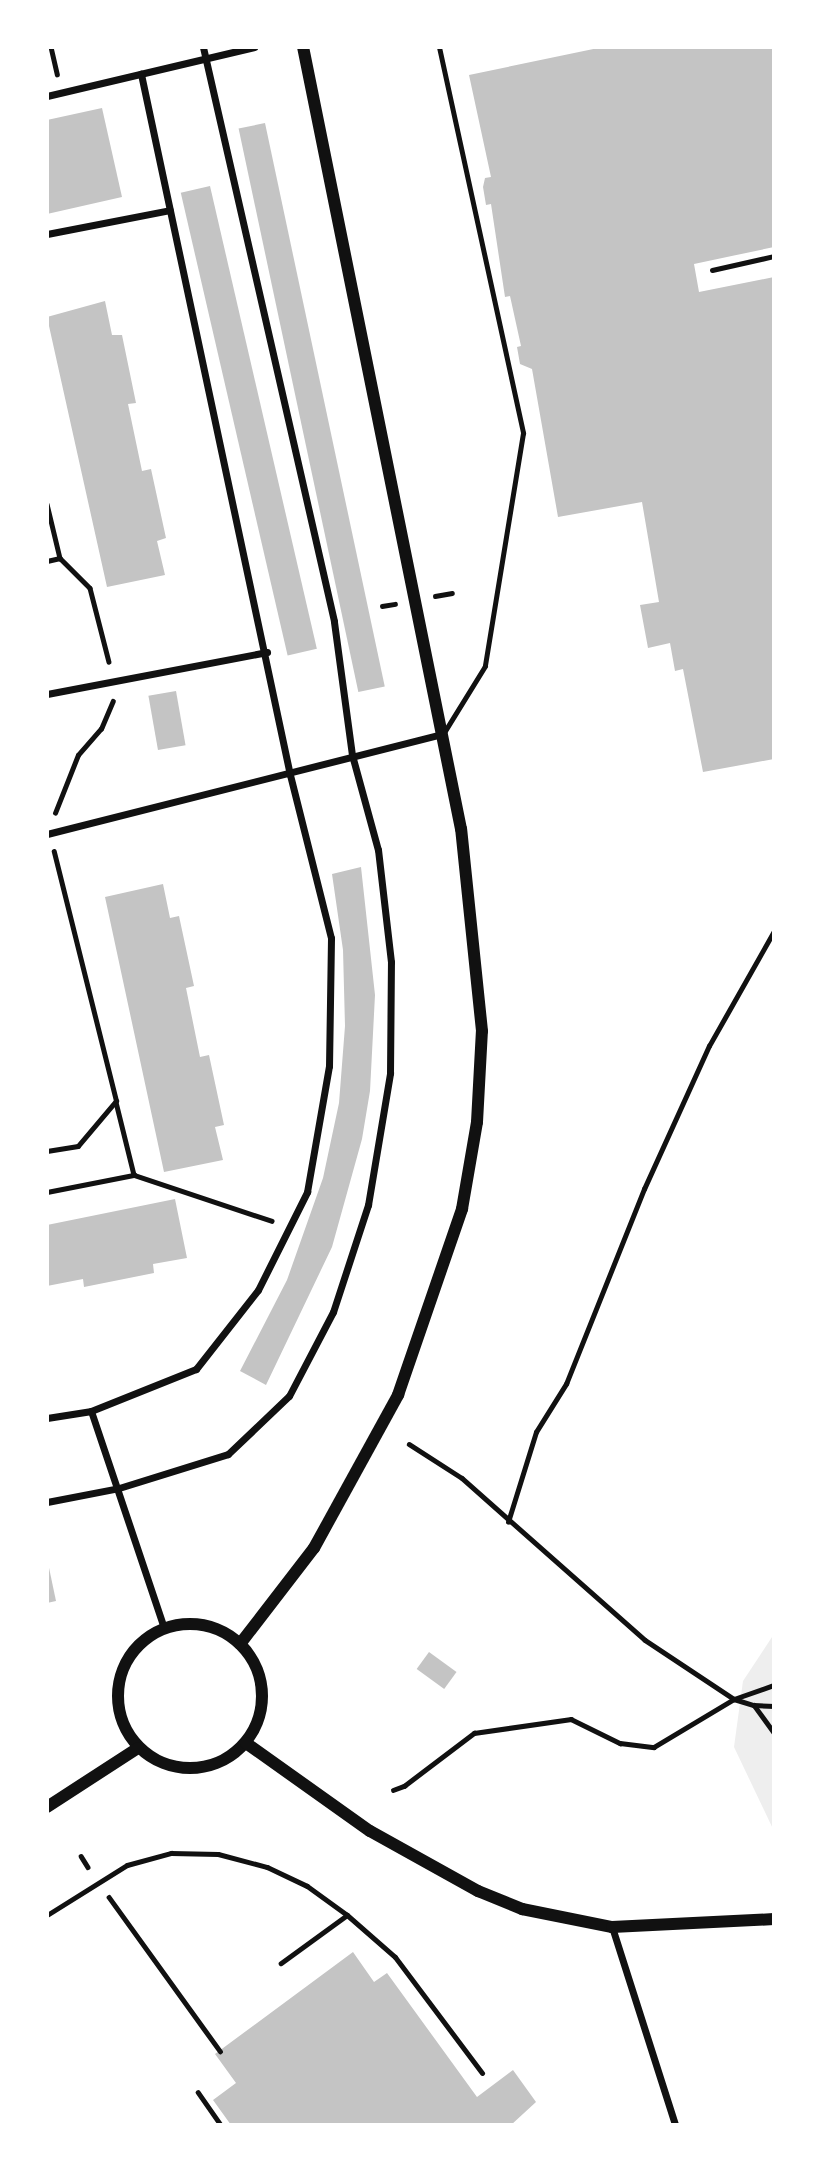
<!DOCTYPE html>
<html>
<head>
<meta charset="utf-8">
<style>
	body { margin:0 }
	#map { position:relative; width:821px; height:2172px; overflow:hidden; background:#fff; font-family:"IBM Plex Sans",sans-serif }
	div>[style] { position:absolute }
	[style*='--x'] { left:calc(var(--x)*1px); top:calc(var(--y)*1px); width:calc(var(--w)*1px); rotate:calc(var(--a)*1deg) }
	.green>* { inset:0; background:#eee }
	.building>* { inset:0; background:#c4c4c4; transform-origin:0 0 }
	.path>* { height:4.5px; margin:-2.25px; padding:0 2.25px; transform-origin:2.25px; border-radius:2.25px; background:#111 }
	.service>* { height:5px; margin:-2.5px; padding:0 2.5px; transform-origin:2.5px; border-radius:2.5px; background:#111 }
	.minor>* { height:7px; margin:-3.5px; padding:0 3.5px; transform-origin:3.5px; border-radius:3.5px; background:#111 }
	.tertiary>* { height:12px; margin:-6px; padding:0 6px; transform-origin:6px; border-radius:6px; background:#111 }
	.tertiary>.ring { margin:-6px; padding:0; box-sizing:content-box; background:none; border:12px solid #111; border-radius:50% }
	span { translate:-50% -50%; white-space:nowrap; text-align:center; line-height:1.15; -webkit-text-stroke:6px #fff; paint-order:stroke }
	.frame { position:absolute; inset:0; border:49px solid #fff; pointer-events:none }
</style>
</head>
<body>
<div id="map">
	<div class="green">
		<i style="clip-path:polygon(774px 1634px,774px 1831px,734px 1747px,743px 1681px)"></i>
	</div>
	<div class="building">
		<i style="clip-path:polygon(603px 47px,774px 47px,774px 247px,694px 264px,699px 292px,774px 277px,774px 759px,703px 772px,683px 669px,675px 671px,670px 643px,648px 648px,640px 605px,659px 602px,642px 502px,558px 517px,532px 369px,520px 364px,517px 347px,521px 346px,510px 296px,505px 297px,491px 204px,486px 205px,483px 187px,485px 178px,491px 177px,469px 75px)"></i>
		<i style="clip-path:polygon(102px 108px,122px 197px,47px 214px,47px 120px)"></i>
		<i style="left:265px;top:123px;width:576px;height:27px;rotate:78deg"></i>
		<i style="left:210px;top:186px;width:475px;height:30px;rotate:77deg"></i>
		<i style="clip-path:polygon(105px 301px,112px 335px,122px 335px,136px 403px,128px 404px,142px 471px,151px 469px,166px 538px,157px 541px,165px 575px,107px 587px,47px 317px)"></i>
		<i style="left:176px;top:691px;width:55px;height:28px;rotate:80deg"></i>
		<i style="clip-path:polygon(361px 867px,375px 995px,370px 1091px,362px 1139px,332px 1247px,266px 1385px,240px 1371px,287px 1280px,323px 1178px,339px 1103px,345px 1026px,343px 950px,332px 874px)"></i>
		<i style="clip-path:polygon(163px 884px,170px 918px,179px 916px,194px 986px,186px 988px,200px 1057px,209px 1055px,224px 1125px,215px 1127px,223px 1160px,164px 1172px,105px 897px)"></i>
		<i style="clip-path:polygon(175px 1199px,187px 1258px,153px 1264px,154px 1273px,84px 1287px,83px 1279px,47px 1286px,47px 1225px)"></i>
		<i style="clip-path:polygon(48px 1563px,56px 1601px,47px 1603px,47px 1564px)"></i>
		<i style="left:429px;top:1652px;width:34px;height:21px;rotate:36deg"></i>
		<i style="clip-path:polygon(353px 1952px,374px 1982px,387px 1973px,477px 2097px,513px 2070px,536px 2102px,511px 2125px,231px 2125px,213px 2100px,236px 2083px,215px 2054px)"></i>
	</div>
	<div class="path">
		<i style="--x:51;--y:47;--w:28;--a:77"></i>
		<i style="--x:47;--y:504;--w:56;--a:76.5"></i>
		<i style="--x:60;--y:558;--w:42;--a:45"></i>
		<i style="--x:90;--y:588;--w:76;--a:75.6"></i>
		<i style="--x:47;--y:561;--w:13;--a:-13"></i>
		<i style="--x:435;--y:596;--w:17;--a:-10"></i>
		<i style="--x:382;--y:606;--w:13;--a:-9"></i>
		<i style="--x:55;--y:813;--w:62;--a:-68.4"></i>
		<i style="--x:78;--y:755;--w:35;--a:-49"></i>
		<i style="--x:101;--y:729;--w:30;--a:-67"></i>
		<i style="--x:116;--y:1102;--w:75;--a:76.1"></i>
		<i style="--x:47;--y:1151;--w:31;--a:-9"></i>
		<i style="--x:78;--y:1146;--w:59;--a:-49.8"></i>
		<i style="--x:116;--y:1101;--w:257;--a:-104"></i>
		<i style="--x:47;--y:1192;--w:89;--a:-11.1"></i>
		<i style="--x:134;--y:1175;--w:145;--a:18.4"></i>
		<i style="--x:409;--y:1444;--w:63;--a:32.7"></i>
		<i style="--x:462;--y:1478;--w:244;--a:41.5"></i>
		<i style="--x:645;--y:1640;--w:107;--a:33.5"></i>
		<i style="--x:734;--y:1699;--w:21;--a:17"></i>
		<i style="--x:754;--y:1705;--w:34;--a:54"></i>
		<i style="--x:508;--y:1522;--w:94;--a:-72.7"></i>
		<i style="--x:536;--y:1432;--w:57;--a:-58"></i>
		<i style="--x:566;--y:1384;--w:210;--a:-68.2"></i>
		<i style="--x:644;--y:1189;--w:157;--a:-65.6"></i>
		<i style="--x:709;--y:1046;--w:132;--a:-60.5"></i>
		<i style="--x:754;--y:1705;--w:20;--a:3"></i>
		<i style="--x:393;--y:1790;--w:12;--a:-20"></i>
		<i style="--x:404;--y:1786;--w:88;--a:-37.1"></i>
		<i style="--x:474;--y:1733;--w:98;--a:-8.2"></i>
		<i style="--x:571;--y:1719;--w:55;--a:26.1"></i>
		<i style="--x:620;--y:1743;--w:34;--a:7"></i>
		<i style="--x:654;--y:1747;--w:93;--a:-31"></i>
		<i style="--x:734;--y:1699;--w:42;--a:-19.3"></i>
		<i style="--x:81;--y:1856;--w:13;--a:58"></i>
		<i style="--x:109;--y:1897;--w:190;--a:54.2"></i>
		<i style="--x:198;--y:2092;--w:40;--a:55.1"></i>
	</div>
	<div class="service">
		<i style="--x:439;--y:47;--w:395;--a:77.7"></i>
		<i style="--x:523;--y:433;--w:236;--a:99.3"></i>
		<i style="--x:485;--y:666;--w:80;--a:121.7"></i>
		<i style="--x:712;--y:270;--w:64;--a:-12.7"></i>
		<i style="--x:47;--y:1915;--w:94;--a:-32"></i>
		<i style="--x:127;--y:1865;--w:46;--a:-15.3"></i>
		<i style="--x:171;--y:1853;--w:47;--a:1.2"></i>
		<i style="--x:218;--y:1854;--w:51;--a:14.9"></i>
		<i style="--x:267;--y:1867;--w:44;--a:25.4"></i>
		<i style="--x:307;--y:1886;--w:49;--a:35.9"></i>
		<i style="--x:347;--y:1915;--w:82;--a:144"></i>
		<i style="--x:347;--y:1915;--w:64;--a:41.2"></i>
		<i style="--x:395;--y:1957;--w:145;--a:53.1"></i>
	</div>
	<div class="minor">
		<i style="--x:47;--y:96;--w:213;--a:-13.3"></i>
		<i style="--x:47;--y:234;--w:125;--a:-11"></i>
		<i style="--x:47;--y:694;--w:224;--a:-10.8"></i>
		<i style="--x:47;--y:834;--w:408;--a:-14.2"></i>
		<i style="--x:91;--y:1411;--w:113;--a:-21.8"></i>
		<i style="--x:196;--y:1369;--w:100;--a:-51.9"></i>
		<i style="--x:258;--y:1290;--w:110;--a:-63.4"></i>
		<i style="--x:307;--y:1192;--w:128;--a:-80.1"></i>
		<i style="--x:329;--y:1066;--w:128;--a:-89.1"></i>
		<i style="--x:331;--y:938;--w:168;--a:-104.1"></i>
		<i style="--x:290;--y:775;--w:717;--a:-102"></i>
		<i style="--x:47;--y:1418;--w:45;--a:-9"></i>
		<i style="--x:91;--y:1411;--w:229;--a:71.4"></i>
		<i style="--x:47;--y:1502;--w:73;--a:-11"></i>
		<i style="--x:119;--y:1488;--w:114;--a:-17.3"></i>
		<i style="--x:228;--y:1454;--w:84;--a:-43.6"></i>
		<i style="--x:289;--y:1396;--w:95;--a:-62.4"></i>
		<i style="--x:333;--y:1312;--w:113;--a:-71.9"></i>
		<i style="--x:368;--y:1205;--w:134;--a:-80.5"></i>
		<i style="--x:390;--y:1073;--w:111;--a:-89.5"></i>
		<i style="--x:391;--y:962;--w:113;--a:-96.6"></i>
		<i style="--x:378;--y:850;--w:98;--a:-105.3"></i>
		<i style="--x:352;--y:755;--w:135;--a:-97.7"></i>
		<i style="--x:334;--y:621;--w:589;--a:-102.86"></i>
		<i style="--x:612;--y:1927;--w:208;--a:72.3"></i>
	</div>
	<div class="tertiary">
		<i class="ring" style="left:118px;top:1624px;width:132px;height:132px"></i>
		<i style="--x:240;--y:1644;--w:121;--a:-52.4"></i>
		<i style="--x:314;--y:1548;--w:175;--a:-61.2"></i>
		<i style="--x:398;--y:1395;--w:197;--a:-71"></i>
		<i style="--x:462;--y:1209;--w:88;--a:-80.2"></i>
		<i style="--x:477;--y:1122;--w:91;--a:-86.9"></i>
		<i style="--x:482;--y:1031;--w:203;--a:-95.9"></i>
		<i style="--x:461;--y:829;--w:798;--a:-101.42"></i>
		<i style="--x:246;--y:1743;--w:152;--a:35.4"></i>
		<i style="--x:370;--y:1831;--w:124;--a:29.1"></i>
		<i style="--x:478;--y:1891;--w:48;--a:22.2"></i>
		<i style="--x:522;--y:1909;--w:92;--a:11.3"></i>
		<i style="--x:612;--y:1927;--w:162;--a:-2.8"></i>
		<i style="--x:47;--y:1807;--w:108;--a:-33"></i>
	</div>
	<div class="frame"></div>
</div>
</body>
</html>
